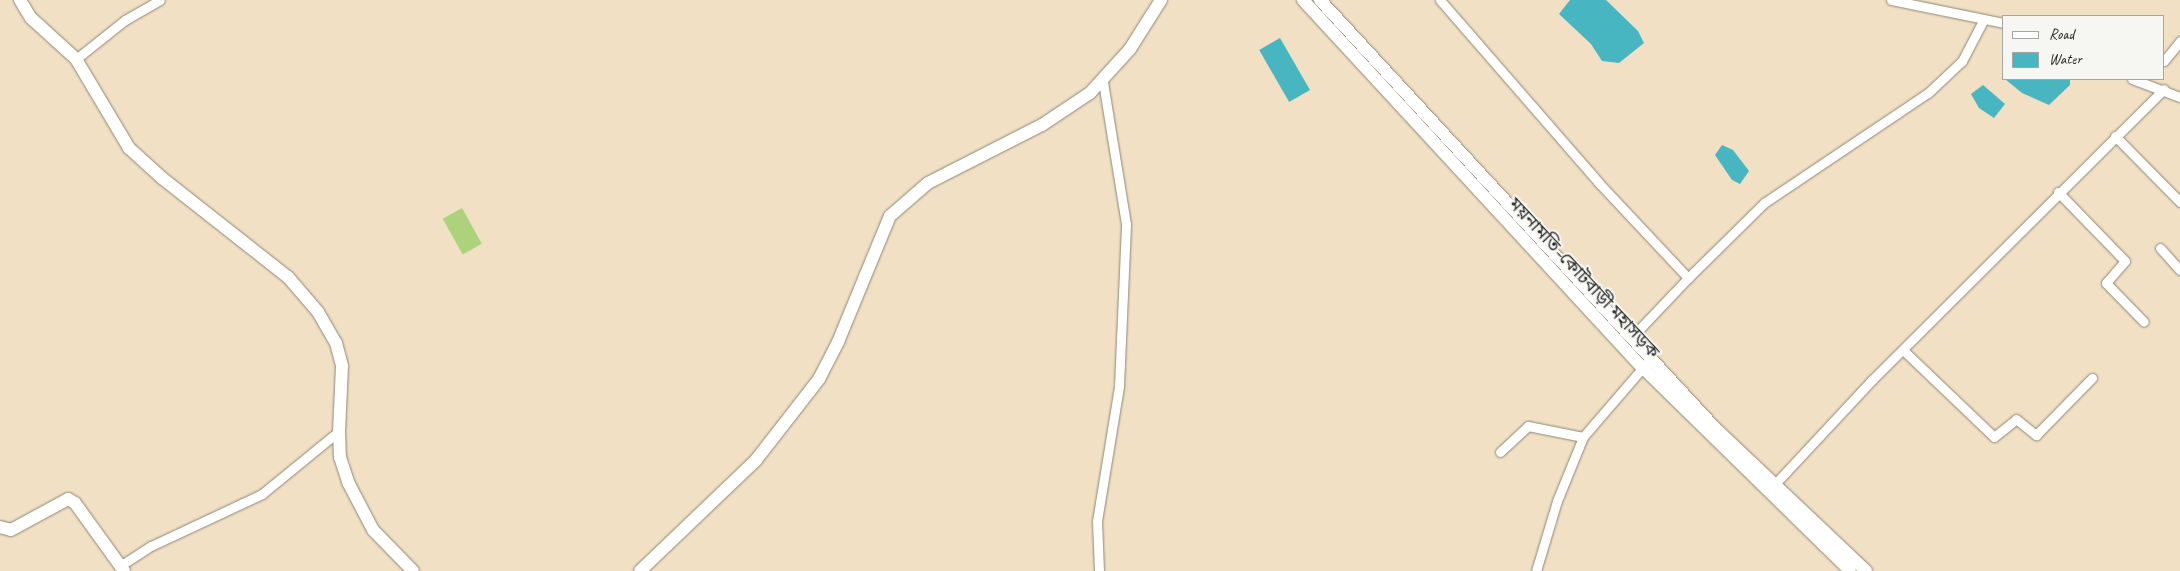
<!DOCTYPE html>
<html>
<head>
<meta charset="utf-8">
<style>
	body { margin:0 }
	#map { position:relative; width:2180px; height:571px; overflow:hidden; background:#f1e0c3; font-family:Caveat,"Noto Sans Bengali",sans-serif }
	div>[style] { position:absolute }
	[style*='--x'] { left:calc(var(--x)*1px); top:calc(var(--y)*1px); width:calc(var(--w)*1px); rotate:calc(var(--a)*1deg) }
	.green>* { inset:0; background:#acd27c; transform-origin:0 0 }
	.water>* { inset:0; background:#47b6c0; transform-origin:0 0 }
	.roads { filter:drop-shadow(0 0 1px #8e8677) drop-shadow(0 0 1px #8e8677) }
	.street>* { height:9px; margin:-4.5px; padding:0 4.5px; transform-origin:4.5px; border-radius:4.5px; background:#fff }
	.secondary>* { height:12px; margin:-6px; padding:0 6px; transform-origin:6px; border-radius:6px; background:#fff }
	span { translate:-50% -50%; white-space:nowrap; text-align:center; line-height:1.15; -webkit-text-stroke:4px #f6f6f2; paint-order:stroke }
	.street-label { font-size:18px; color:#2b2b2b }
	.legend { position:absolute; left:2002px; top:15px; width:162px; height:65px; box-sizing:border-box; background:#f6f6f2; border:1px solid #a5a5a2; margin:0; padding:6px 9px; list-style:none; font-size:15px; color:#2b2b2b }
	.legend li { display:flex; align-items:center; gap:10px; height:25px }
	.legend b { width:25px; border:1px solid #a5a5a2 }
</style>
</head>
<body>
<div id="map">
	<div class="green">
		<i style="left:462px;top:208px;width:41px;height:22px;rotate:61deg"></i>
	</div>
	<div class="water">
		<i style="clip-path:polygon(1570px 0,1606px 0,1638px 31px,1644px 43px,1619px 63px,1602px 61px,1591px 44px,1559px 14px)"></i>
		<i style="left:1280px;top:38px;width:60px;height:24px;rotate:60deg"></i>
		<i style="clip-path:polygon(2005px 79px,2070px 79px,2070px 85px,2049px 105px,2022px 93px)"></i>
		<i style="clip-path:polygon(1983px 85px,2005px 104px,1994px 118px,1979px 108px,1971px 94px)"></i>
		<i style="clip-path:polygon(1722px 145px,1733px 150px,1749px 171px,1740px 184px,1732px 180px,1715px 155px)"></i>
	</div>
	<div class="roads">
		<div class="street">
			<i style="--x:1440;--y:0;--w:241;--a:49"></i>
			<i style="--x:1598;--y:182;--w:132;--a:46.8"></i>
			<i style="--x:1688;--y:278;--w:83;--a:133.5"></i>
			<i style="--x:1891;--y:0;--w:115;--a:11.5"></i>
			<i style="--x:76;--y:59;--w:63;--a:-38.5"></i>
			<i style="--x:125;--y:20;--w:40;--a:-29.7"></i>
			<i style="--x:2164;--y:61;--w:26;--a:-51"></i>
			<i style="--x:2132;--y:79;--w:51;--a:20.6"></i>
			<i style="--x:2115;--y:136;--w:93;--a:45.4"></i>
			<i style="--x:2058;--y:192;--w:96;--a:45.8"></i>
			<i style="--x:2125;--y:261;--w:29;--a:131"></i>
			<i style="--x:2106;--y:283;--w:54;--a:45.7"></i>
			<i style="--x:2160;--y:248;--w:30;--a:48"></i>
			<i style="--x:1688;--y:278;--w:107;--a:-44.6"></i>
			<i style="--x:1764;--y:203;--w:197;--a:-33.9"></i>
			<i style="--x:1928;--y:93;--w:47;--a:-43.3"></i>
			<i style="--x:1962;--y:61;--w:47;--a:-62.4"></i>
			<i style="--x:1903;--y:350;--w:126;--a:43.7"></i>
			<i style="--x:1994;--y:437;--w:28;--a:-39"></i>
			<i style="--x:2016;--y:419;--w:26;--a:39"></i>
			<i style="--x:2036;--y:435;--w:80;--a:-45.5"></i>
			<i style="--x:1500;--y:452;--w:38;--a:-43"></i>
			<i style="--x:1528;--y:426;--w:56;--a:11.3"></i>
			<i style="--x:1774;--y:485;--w:144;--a:-47"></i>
			<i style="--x:1872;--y:380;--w:412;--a:-44.9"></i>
			<i style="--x:120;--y:566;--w:37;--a:-33"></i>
			<i style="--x:151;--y:546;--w:123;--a:-25.1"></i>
			<i style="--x:262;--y:494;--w:99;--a:-39.3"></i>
			<i style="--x:1099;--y:571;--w:50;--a:-92.3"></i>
			<i style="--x:1097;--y:521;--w:137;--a:-80.7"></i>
			<i style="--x:1119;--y:386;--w:162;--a:-87.5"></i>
			<i style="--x:1126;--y:224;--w:144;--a:-99.2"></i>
			<i style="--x:1536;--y:571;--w:73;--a:-73.3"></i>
			<i style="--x:1557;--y:501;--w:69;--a:-67.9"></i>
			<i style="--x:1583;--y:437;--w:95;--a:-49.3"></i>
		</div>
		<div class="secondary">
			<i style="--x:20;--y:0;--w:21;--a:59"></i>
			<i style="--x:31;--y:18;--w:61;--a:42.3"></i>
			<i style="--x:76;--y:59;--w:104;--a:59.2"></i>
			<i style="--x:129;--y:148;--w:45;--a:42.3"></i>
			<i style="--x:162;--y:178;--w:160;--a:38.2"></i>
			<i style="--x:288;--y:277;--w:46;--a:49.4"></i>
			<i style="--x:318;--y:312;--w:36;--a:60"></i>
			<i style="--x:336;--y:343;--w:24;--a:75"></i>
			<i style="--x:342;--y:366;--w:65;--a:92.6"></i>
			<i style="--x:339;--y:431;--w:26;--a:88"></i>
			<i style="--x:340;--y:457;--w:28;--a:72"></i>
			<i style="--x:349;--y:484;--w:52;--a:62.4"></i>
			<i style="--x:373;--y:530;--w:57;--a:45.7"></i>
			<i style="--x:1303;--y:0;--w:500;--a:47.3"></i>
			<i style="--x:1642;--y:367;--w:291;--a:44.4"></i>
			<i style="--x:1320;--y:0;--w:582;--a:47.3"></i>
			<i style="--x:1715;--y:428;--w:208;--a:43.4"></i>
			<i style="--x:0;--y:527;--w:11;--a:15"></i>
			<i style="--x:11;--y:530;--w:65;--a:-28.5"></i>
			<i style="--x:68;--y:499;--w:8;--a:30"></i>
			<i style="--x:75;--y:503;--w:84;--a:54.2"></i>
			<i style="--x:640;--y:571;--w:161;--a:-43.7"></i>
			<i style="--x:756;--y:460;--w:103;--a:-52.1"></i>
			<i style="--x:819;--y:379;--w:42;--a:-62.8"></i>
			<i style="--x:838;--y:342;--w:136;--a:-67.6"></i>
			<i style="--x:890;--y:216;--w:50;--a:-41"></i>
			<i style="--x:928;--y:183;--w:128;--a:-27"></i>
			<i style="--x:1042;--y:125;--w:58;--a:-33.7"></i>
			<i style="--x:1090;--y:93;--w:59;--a:-47.7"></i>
			<i style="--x:1130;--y:49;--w:58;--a:-57.7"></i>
		</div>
	</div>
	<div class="street-label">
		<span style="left:1584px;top:278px;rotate:47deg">ময়নামতি–কোটবাড়ী মহাসড়ক</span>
	</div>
	<ul class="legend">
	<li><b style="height:6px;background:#fff"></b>Road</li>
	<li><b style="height:14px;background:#47b6c0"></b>Water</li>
	</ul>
</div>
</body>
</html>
